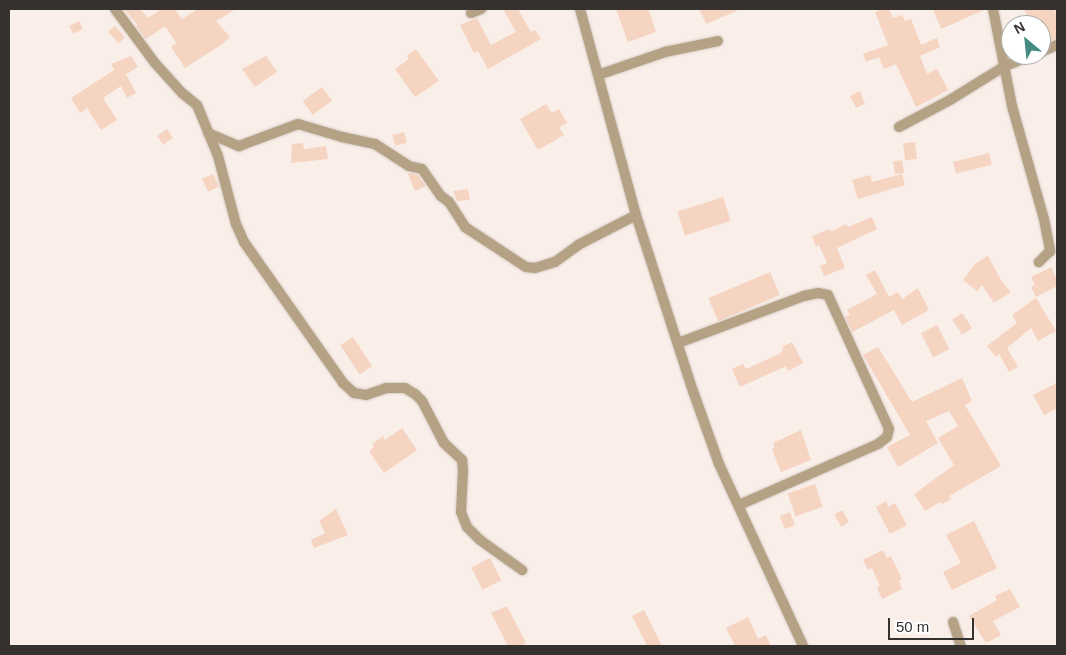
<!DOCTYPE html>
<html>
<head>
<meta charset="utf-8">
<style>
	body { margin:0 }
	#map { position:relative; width:1066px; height:655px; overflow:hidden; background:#f9eee8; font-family:Helvetica,sans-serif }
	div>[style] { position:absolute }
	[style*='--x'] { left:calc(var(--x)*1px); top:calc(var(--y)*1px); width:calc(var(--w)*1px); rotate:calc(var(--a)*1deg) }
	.building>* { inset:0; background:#f5d4c2; transform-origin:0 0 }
	.roads { filter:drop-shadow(0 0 1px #d6ccc7) drop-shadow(0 0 1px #d6ccc7) }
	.minor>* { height:10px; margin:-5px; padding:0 5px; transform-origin:5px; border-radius:5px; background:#b5a284 }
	span { translate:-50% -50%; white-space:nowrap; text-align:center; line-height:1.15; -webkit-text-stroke:5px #fff; paint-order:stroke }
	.frame { position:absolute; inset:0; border:10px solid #35312f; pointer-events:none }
	.north { position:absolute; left:1001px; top:15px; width:50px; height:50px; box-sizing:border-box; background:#fff; border:1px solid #aeadac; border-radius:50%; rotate:332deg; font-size:14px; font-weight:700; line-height:20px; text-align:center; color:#35312f }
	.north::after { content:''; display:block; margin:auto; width:18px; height:22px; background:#458b82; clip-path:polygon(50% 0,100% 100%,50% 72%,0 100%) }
	.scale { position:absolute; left:888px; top:618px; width:86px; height:22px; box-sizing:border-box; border:2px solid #35312f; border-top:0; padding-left:6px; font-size:15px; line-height:18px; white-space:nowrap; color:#35312f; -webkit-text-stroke:4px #fff; paint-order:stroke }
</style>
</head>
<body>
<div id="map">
	<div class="building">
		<i style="clip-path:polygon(124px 9px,140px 9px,148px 18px,162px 9px,175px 9px,182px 19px,198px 9px,236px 9px,216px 21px,230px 37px,221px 45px,185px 68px,171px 47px,176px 43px,165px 26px,146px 39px,136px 26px,138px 25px)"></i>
		<i style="clip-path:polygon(503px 9px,518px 9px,531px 32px,535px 30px,541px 39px,488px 69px,478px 51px,474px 53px,460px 25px,477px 18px,491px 45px,516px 32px)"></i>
		<i style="clip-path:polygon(616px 9px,648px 9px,656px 32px,628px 42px)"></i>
		<i style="clip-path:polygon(699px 9px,741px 9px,706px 24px)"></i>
		<i style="clip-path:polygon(882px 9px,889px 9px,893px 18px,902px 15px,905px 21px,911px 19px,921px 45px,937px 38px,940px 47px,920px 56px,927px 74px,937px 69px,948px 90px,916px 107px,896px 64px,884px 69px,879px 57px,866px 62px,863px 54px,888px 45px,875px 12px)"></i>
		<i style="clip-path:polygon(933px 9px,986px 9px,941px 29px)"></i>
		<i style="clip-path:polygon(1024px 9px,1054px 9px,1057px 15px,1057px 38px,1041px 44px,1041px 25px,1031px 25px)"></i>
		<i style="left:79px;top:21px;width:9px;height:11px;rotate:63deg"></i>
		<i style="left:115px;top:26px;width:15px;height:9px;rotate:48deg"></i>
		<i style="clip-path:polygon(416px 49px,439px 81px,415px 97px,395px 69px,409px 59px,407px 56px)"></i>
		<i style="clip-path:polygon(131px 56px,138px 67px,126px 74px,136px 93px,127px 98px,121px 86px,103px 98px,117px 120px,101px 130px,87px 108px,80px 113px,71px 98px,114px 70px,111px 64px)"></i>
		<i style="clip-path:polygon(266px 56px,277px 72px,255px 87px,242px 69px)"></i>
		<i style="left:322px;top:87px;width:17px;height:24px;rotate:54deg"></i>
		<i style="clip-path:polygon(860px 91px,865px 104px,856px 108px,850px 96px)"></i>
		<i style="clip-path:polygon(546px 104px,552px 113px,559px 109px,567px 123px,559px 127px,564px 135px,538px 150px,520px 119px)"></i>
		<i style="left:167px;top:129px;width:11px;height:12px;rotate:56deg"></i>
		<i style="left:404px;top:132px;width:11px;height:12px;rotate:75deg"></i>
		<i style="left:915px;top:142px;width:17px;height:12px;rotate:83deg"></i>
		<i style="clip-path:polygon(303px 143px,304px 149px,326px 146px,328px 159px,291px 163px,292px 144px)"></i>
		<i style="left:989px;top:153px;width:12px;height:37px;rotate:76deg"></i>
		<i style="left:902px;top:160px;width:13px;height:9px;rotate:81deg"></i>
		<i style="clip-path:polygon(410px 173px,418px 175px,426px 186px,415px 191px,408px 174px)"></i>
		<i style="left:213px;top:174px;width:14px;height:12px;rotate:65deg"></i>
		<i style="clip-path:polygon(902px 174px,905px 185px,858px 199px,852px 180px,870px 175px,872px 182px)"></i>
		<i style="clip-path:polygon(468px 189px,470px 200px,457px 201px,453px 191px)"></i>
		<i style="left:723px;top:197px;width:25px;height:48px;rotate:72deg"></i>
		<i style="clip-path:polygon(872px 217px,877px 229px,837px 248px,845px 268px,824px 276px,820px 266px,827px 263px,819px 245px,816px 247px,812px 236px,830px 229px,831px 232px,846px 224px,848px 227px)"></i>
		<i style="clip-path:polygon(988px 256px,1002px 282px,1011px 292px,994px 303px,982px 285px,977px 291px,963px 280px,976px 263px)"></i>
		<i style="clip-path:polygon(1051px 267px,1057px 280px,1057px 286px,1036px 297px,1031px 287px,1035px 285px,1031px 277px)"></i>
		<i style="clip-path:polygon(875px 270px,889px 297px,898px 292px,902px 299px,918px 288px,929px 310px,902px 325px,894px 310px,852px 332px,845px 317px,850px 315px,847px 310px,877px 294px,866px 275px)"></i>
		<i style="left:770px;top:272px;width:25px;height:67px;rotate:67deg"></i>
		<i style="clip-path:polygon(1036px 298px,1056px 331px,1038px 341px,1031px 328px,1007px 348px,1018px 367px,1009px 372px,999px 354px,996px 357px,987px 346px,1017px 323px,1012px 315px)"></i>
		<i style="left:962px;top:313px;width:18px;height:12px;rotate:56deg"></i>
		<i style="left:937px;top:325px;width:27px;height:18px;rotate:63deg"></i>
		<i style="left:353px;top:337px;width:35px;height:15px;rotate:57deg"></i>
		<i style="clip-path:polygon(792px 342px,803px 363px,788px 371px,786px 366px,740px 387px,732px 369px,743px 364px,746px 369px,779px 354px,783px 350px,782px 347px)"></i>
		<i style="clip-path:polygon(878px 347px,912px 402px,962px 378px,972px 401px,965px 405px,1001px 466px,949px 496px,951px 499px,942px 504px,940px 502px,925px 511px,914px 494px,954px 465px,938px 438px,958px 426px,949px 411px,926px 421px,938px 443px,898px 467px,887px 447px,910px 435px,863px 355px)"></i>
		<i style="clip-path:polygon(1057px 383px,1057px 408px,1044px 415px,1033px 395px)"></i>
		<i style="clip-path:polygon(402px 428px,417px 450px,384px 473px,369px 451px,374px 447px,372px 444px,383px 436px,385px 440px)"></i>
		<i style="clip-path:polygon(801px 430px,811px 460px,781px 472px,772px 449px,775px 448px,773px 443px)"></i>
		<i style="left:815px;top:484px;width:24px;height:29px;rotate:71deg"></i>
		<i style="clip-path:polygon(886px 501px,888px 507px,895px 503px,907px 525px,890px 534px,876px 507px)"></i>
		<i style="clip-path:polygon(336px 509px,348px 535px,314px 548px,311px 540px,325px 533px,319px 521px)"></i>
		<i style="left:842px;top:510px;width:14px;height:9px;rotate:60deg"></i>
		<i style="left:790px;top:512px;width:14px;height:11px;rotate:69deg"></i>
		<i style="clip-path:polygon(974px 521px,997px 568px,952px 590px,943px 572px,961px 563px,946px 535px)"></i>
		<i style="clip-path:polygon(883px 550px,887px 558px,891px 556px,902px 579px,899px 581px,902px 589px,882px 599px,877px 588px,880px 586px,872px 568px,868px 570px,863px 560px)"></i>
		<i style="left:490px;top:558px;width:25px;height:21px;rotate:63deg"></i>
		<i style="clip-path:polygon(1010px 589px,1020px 607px,993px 621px,1001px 635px,986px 643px,969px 616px,997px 600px,995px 596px)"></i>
		<i style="clip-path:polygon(507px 606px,526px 643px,520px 646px,508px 646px,491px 613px)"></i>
		<i style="clip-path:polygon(644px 610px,662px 646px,647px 646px,632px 616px)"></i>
		<i style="clip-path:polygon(748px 617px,758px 639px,766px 635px,771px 646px,735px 646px,726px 628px)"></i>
	</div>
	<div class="roads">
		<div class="minor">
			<i style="--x:115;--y:9;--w:67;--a:53.5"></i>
			<i style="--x:155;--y:63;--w:40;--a:48"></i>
			<i style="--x:182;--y:93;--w:19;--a:39"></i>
			<i style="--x:197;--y:105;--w:55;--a:67.6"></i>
			<i style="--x:218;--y:156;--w:70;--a:75.2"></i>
			<i style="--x:236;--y:224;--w:20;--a:66"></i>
			<i style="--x:244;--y:242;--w:172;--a:54.9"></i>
			<i style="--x:343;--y:383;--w:15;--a:42"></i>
			<i style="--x:354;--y:393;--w:12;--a:9"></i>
			<i style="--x:366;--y:395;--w:21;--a:-19"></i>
			<i style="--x:386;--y:388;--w:19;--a:0"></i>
			<i style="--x:405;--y:388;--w:12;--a:31"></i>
			<i style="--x:415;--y:394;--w:10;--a:45"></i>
			<i style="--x:422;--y:401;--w:47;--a:62.4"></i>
			<i style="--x:444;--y:443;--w:25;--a:43"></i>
			<i style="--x:462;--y:460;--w:10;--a:84"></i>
			<i style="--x:463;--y:470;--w:42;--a:92.7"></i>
			<i style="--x:461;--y:512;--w:16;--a:68"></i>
			<i style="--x:467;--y:527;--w:18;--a:45"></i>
			<i style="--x:480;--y:540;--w:52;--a:35.5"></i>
			<i style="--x:580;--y:9;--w:213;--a:74.8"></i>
			<i style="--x:636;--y:215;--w:185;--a:72.1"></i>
			<i style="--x:693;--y:391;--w:77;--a:70.4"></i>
			<i style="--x:719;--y:464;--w:200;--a:65.2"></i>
			<i style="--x:993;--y:9;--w:99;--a:78.9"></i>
			<i style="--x:1012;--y:106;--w:117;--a:74.2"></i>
			<i style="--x:1044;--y:219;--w:33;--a:79"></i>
			<i style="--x:1050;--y:251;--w:16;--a:135"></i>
			<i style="--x:471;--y:13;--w:11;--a:-22"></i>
			<i style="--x:1041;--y:52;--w:17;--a:-24"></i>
			<i style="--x:598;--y:75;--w:71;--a:-18.9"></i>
			<i style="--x:665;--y:52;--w:54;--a:-11.7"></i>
			<i style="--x:899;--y:127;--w:58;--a:-27.9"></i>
			<i style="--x:950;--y:100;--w:65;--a:-31.7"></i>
			<i style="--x:1005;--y:66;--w:29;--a:-22"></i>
			<i style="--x:208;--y:133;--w:34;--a:23"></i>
			<i style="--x:239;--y:146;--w:63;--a:-20.4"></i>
			<i style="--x:298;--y:124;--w:46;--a:16.5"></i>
			<i style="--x:342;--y:137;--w:34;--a:12"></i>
			<i style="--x:375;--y:144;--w:40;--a:32.9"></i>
			<i style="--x:409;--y:166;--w:13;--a:13"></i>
			<i style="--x:422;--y:169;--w:33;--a:55"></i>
			<i style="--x:441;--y:196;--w:10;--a:37"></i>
			<i style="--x:449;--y:202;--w:30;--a:57"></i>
			<i style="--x:465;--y:227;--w:73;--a:33.3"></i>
			<i style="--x:526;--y:267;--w:9;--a:6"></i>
			<i style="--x:535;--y:268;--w:21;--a:-17"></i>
			<i style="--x:555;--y:262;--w:29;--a:-36"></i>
			<i style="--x:578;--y:245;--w:65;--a:-27.3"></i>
			<i style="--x:678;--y:343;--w:134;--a:-20.5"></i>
			<i style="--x:804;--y:296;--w:14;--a:-12"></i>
			<i style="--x:818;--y:293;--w:10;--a:11"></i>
			<i style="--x:828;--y:295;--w:147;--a:65.5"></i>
			<i style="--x:889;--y:429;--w:8;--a:104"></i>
			<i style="--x:887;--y:437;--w:11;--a:142"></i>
			<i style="--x:878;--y:444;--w:152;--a:156.3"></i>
			<i style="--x:953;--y:622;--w:25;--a:72"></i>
		</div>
	</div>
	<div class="frame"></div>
	<div class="north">N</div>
	<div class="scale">50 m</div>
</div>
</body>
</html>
